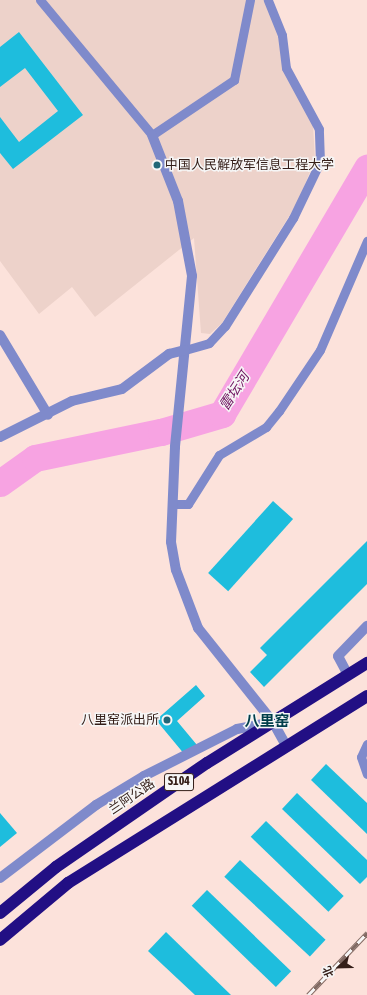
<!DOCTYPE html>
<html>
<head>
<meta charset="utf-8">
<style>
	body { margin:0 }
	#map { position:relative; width:367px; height:995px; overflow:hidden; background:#fce2db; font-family:"Asap Condensed","Noto Sans SC",sans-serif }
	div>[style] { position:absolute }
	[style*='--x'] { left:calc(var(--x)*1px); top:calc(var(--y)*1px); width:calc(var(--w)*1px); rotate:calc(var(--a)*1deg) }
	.built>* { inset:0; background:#edd2ca }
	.river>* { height:27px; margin:-13.5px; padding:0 13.5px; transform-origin:13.5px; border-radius:13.5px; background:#f7a3e2 }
	.building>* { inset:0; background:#1ebddd; transform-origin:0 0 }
	.lane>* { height:9px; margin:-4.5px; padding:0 4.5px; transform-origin:4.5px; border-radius:4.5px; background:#7f8acb }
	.street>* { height:10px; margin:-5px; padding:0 5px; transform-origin:5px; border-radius:5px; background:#7f8acb }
	.highway>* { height:12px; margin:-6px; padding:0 6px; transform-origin:6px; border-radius:6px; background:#220f84 }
	.rail>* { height:4.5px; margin-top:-2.25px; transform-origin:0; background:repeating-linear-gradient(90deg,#f6f6f6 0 9px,#816a63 0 18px); box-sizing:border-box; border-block:1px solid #816a63 }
	.dots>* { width:11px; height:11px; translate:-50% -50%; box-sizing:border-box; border:2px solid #f6f6f6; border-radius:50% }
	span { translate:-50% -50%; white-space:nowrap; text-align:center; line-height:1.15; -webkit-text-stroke:3px #f6f6f6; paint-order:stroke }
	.shield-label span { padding:1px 3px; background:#f6f6f6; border:1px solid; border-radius:3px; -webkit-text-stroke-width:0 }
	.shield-label { font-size:12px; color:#341e18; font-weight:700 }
	.poi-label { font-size:13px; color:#341e18 }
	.left { translate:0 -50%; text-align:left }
	.right { translate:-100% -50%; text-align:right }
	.street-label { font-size:13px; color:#341e18 }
	.water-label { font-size:14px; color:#711562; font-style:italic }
	.quarter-label { font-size:15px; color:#003e4a; font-weight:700 }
	.north { position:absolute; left:319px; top:947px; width:40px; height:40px; -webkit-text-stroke:3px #f6f6f6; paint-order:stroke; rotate:247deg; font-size:11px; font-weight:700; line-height:16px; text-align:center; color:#341e18 }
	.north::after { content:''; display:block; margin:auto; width:14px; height:18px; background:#341e18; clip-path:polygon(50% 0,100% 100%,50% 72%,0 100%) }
</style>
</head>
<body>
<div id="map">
	<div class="built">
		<i style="clip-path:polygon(0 0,266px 0,280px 35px,281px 60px,313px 125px,315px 159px,298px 202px,222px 323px,210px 334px,201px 333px,194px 238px,95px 317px,72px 287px,39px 314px,0 261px)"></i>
	</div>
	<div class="river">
		<i style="--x:0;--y:483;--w:43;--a:-35.5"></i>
		<i style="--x:35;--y:458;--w:129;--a:-11.7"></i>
		<i style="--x:161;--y:432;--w:64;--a:-16.4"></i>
		<i style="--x:222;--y:414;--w:286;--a:-59.5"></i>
	</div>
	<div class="building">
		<i style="clip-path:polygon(19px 32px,83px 115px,13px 169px,0 153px,0 117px,19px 142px,58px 111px,25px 68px,0 87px,0 47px)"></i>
		<i style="left:273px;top:501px;width:27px;height:97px;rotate:42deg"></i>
		<i style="clip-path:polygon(367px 541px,367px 584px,264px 687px,250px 672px,267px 655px,260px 648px)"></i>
		<i style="clip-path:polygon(196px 685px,205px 696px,177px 721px,197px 745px,185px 755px,156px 720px)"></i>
		<i style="clip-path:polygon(326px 764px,367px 803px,367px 834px,311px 780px)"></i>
		<i style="clip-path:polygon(297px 793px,367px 860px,367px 877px,360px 884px,282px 809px)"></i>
		<i style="clip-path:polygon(0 813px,17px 833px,0 847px)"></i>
		<i style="left:266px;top:821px;width:108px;height:22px;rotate:44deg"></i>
		<i style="left:240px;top:860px;width:117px;height:23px;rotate:43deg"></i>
		<i style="left:207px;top:890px;width:117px;height:22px;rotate:44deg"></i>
		<i style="clip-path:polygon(166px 932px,231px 995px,195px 995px,148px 951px)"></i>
	</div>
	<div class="lane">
		<i style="--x:40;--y:0;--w:175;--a:50.3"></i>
		<i style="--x:152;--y:135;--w:99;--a:-33.9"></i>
		<i style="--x:234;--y:80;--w:82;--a:-78.7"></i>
		<i style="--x:185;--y:350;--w:25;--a:-16"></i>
		<i style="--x:209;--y:343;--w:23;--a:-47"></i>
		<i style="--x:225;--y:326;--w:128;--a:-57.8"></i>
		<i style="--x:293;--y:218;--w:62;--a:-64.3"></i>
		<i style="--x:320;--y:162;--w:33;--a:-92"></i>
		<i style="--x:319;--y:129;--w:69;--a:-118.4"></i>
		<i style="--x:286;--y:68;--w:33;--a:-97"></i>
		<i style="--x:282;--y:35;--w:38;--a:-112"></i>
		<i style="--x:172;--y:504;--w:16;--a:0"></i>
		<i style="--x:188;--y:504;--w:58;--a:-57.7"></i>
		<i style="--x:219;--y:455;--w:55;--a:-30.8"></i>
		<i style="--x:266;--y:427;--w:21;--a:-51"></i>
		<i style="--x:279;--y:411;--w:73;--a:-56.1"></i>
		<i style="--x:320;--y:350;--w:119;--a:-66.7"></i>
		<i style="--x:367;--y:744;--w:14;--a:115"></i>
		<i style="--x:361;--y:757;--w:18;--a:71"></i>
	</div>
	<div class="street">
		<i style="--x:152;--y:135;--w:71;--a:68.5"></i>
		<i style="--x:178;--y:201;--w:76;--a:79.4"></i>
		<i style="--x:192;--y:276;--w:172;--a:95.7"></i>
		<i style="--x:175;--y:447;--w:95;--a:92.4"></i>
		<i style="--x:171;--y:542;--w:28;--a:80"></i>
		<i style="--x:176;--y:570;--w:62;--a:69.2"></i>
		<i style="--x:198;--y:628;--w:120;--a:51.4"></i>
		<i style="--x:273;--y:722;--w:26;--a:61"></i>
		<i style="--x:0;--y:335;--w:93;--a:59"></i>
		<i style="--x:0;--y:437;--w:80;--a:-26.6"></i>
		<i style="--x:72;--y:401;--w:51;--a:-13.5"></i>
		<i style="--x:122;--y:389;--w:59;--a:-36.7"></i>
		<i style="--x:169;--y:354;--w:16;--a:-14"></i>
		<i style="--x:348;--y:675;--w:21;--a:-118"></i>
		<i style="--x:338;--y:656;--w:42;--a:-46"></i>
		<i style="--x:0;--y:878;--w:121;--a:-37.2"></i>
		<i style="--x:96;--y:805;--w:56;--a:-31.1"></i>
		<i style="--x:144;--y:776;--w:104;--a:-26.8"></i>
		<i style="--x:237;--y:729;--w:33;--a:-11"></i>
	</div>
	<div class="highway">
		<i style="--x:0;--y:913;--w:72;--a:-39.4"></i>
		<i style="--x:56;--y:867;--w:183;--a:-34.6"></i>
		<i style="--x:207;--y:763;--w:189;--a:-32"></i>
		<i style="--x:0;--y:940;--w:89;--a:-40"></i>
		<i style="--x:68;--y:883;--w:353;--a:-32"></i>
	</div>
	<div class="rail">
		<i style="--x:308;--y:995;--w:86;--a:-46.4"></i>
	</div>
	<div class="dots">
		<i style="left:157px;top:165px;background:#216777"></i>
		<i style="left:167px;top:720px;background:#216777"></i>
	</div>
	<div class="shield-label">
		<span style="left:179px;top:782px">S104</span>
	</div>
	<div class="poi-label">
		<span class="left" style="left:165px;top:165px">中国人民解放军信息工程大学</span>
		<span class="right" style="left:159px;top:720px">八里窑派出所</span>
	</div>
	<div class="street-label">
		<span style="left:132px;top:797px;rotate:-34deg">兰阿公路</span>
	</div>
	<div class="water-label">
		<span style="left:234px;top:391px;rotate:-57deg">雷坛河</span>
	</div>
	<div class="quarter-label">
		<span style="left:267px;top:721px">八里窑</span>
	</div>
	<div class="north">北</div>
</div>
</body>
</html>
